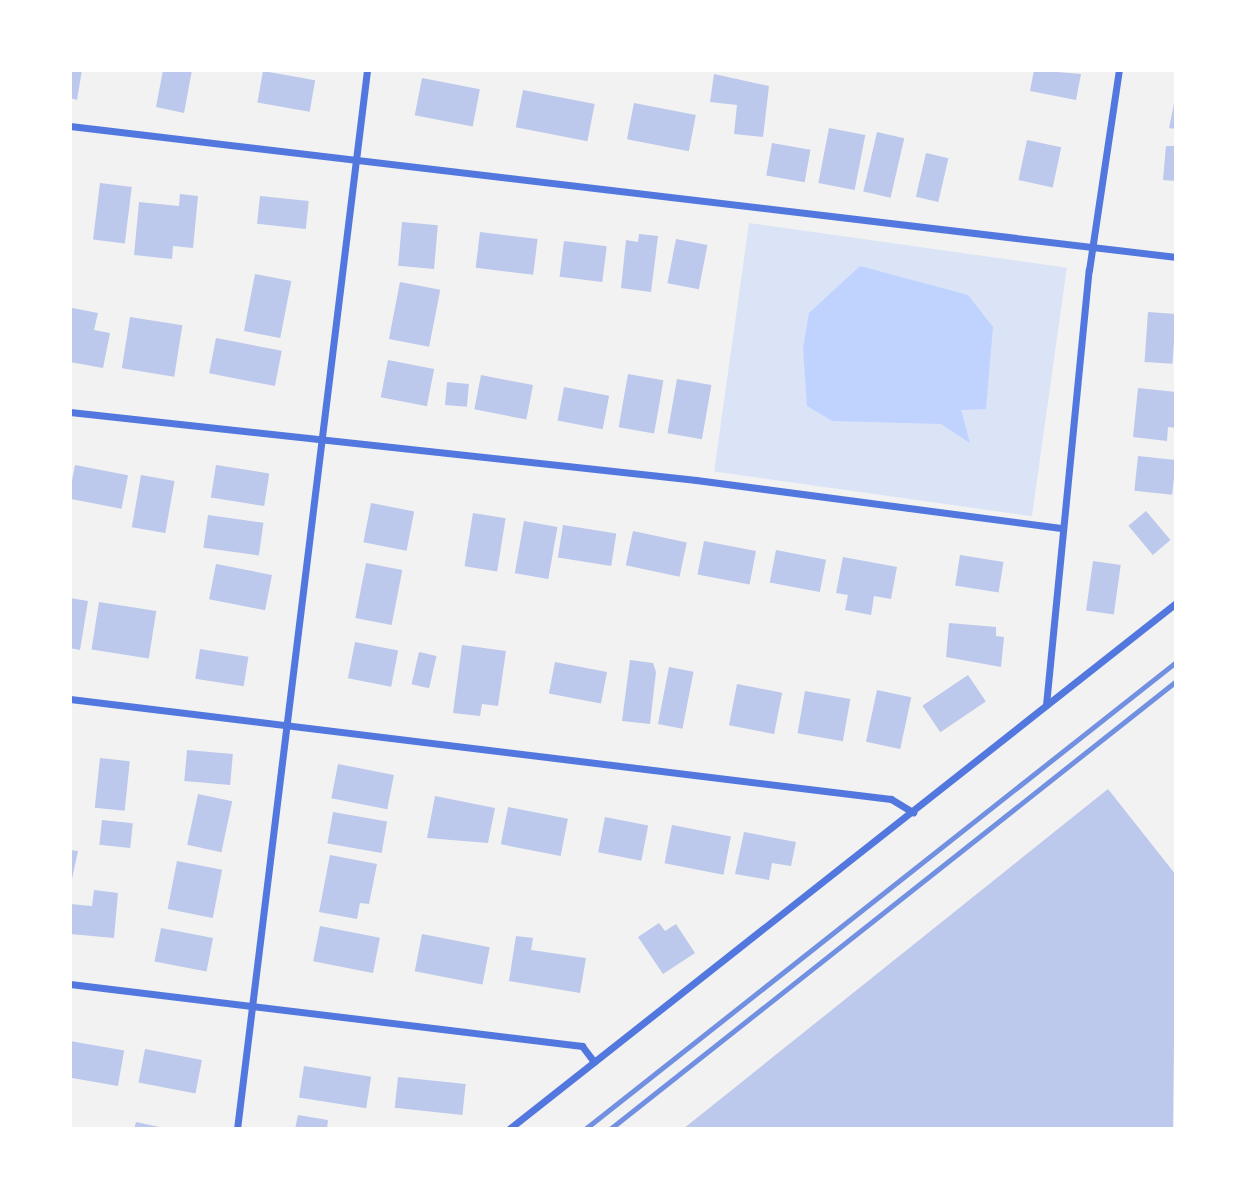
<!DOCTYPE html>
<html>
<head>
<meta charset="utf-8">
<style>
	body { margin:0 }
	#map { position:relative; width:1246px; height:1199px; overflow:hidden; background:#f2f2f2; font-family:"Work Sans",sans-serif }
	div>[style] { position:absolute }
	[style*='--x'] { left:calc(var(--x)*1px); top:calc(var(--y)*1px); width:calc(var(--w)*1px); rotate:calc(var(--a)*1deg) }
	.green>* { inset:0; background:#dbe4f7; transform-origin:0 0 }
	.water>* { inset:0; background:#bfd3fe }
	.building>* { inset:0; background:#bdc9ec; transform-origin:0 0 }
	.minor>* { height:7px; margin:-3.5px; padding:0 3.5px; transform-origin:3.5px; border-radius:3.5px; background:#5277de }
	.rail>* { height:5px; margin:-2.5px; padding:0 2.5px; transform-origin:2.5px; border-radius:2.5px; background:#7290e2 }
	span { translate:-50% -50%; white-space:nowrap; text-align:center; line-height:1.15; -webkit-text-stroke:5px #fff; paint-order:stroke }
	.frame { position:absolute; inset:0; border:72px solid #fff; pointer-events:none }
</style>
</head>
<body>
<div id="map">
	<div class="green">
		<i style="left:749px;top:223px;width:321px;height:251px;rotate:8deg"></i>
	</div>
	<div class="water">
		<i style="clip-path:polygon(860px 266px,968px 295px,993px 327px,986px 409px,961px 410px,970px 443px,941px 424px,832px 421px,807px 406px,803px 348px,809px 313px)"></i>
	</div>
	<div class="building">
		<i style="clip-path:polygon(70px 70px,82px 70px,77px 100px,70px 98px)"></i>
		<i style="clip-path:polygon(163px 70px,192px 70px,184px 113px,156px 107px)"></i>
		<i style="clip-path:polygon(1034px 70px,1081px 74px,1076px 100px,1030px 91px)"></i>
		<i style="left:263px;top:71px;width:53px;height:32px;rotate:10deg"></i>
		<i style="clip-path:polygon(714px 74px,769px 86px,763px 137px,734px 134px,737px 105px,710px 102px)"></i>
		<i style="left:422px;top:78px;width:59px;height:38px;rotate:11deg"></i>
		<i style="left:523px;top:90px;width:73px;height:38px;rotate:11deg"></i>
		<i style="clip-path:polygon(1176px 94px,1176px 129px,1169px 128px)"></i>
		<i style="left:634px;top:103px;width:63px;height:37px;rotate:11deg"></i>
		<i style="left:829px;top:128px;width:37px;height:56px;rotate:11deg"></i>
		<i style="left:877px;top:132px;width:28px;height:61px;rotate:13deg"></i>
		<i style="left:1027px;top:140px;width:35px;height:41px;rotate:12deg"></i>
		<i style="left:772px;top:143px;width:39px;height:33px;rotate:10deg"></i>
		<i style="clip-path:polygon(1166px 146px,1176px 146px,1176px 181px,1163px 180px)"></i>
		<i style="left:926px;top:153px;width:23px;height:45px;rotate:13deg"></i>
		<i style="left:100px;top:183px;width:32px;height:57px;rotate:7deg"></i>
		<i style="clip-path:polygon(180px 194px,198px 196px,193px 248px,173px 246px,172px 259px,134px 255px,139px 202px,179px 206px)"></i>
		<i style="left:260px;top:196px;width:49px;height:28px;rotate:6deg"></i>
		<i style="left:402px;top:222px;width:36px;height:44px;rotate:5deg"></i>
		<i style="left:480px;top:232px;width:58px;height:36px;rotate:7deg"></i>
		<i style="clip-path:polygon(639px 234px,658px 236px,651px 292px,621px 288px,626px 240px,638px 242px)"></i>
		<i style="left:676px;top:239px;width:32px;height:45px;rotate:11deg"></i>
		<i style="left:564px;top:241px;width:43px;height:36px;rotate:7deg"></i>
		<i style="left:255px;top:274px;width:37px;height:58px;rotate:11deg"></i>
		<i style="left:400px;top:282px;width:41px;height:58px;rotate:11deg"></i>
		<i style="clip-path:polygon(72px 308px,98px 313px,94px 330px,110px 333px,103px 368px,70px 362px)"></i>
		<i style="left:1148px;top:312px;width:28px;height:50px;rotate:4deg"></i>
		<i style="left:130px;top:317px;width:53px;height:52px;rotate:9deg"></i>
		<i style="left:216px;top:338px;width:67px;height:36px;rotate:11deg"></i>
		<i style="left:388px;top:360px;width:47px;height:38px;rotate:11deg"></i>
		<i style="left:628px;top:374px;width:36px;height:54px;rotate:10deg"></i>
		<i style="left:481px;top:375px;width:53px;height:35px;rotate:11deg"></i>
		<i style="left:677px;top:379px;width:35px;height:55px;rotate:10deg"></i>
		<i style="left:447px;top:382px;width:22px;height:23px;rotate:5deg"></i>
		<i style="left:564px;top:387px;width:46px;height:34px;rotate:11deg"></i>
		<i style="clip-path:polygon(1138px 388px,1176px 392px,1176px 428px,1168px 427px,1167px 441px,1133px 437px)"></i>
		<i style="left:1138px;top:456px;width:38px;height:35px;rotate:6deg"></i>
		<i style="left:75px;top:465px;width:54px;height:34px;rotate:11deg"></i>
		<i style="left:216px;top:465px;width:54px;height:33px;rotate:9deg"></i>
		<i style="left:141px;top:475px;width:34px;height:53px;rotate:10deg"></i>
		<i style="left:371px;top:503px;width:44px;height:40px;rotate:11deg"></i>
		<i style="left:1146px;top:511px;width:38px;height:23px;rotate:50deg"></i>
		<i style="left:473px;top:513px;width:33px;height:54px;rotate:9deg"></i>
		<i style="left:208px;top:515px;width:56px;height:33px;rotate:8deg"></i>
		<i style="left:524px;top:521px;width:34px;height:53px;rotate:10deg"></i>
		<i style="left:563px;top:525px;width:54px;height:33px;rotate:9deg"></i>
		<i style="left:633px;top:531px;width:55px;height:35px;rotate:12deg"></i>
		<i style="left:704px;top:541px;width:53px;height:34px;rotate:11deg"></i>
		<i style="left:776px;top:550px;width:51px;height:33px;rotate:11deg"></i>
		<i style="left:960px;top:555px;width:44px;height:31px;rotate:9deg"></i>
		<i style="clip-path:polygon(843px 557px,897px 567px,891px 599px,874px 596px,871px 615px,845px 610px,848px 595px,836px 593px)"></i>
		<i style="left:1093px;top:561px;width:28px;height:50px;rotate:8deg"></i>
		<i style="left:366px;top:563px;width:37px;height:56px;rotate:11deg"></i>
		<i style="left:216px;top:564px;width:57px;height:36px;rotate:11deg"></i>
		<i style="clip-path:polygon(70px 598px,88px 601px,80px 650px,70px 648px)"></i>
		<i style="left:99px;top:602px;width:58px;height:48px;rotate:9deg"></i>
		<i style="clip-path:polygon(949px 623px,996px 627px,996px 636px,1004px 637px,1001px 667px,946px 657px)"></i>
		<i style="left:355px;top:642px;width:44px;height:37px;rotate:11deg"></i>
		<i style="clip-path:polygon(462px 645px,506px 651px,498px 706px,482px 704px,480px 716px,453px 713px)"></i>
		<i style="left:200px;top:649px;width:49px;height:30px;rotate:9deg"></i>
		<i style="left:419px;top:652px;width:18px;height:33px;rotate:13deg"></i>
		<i style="clip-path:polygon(630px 660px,653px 663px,656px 672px,650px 724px,622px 721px)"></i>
		<i style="left:555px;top:662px;width:53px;height:32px;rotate:11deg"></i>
		<i style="left:669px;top:667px;width:25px;height:58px;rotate:11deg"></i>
		<i style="left:968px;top:675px;width:32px;height:55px;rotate:56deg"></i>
		<i style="left:737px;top:684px;width:46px;height:42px;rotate:11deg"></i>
		<i style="left:877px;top:690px;width:35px;height:53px;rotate:12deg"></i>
		<i style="left:805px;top:691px;width:46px;height:43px;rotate:10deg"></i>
		<i style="left:187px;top:750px;width:46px;height:31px;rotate:5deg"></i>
		<i style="left:100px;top:758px;width:30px;height:50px;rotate:6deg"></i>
		<i style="left:338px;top:764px;width:57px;height:35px;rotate:11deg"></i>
		<i style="clip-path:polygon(1108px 789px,1176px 875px,1173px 1129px,683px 1129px)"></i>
		<i style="left:198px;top:794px;width:35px;height:52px;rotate:12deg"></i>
		<i style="clip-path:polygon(435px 796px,495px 808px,488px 843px,427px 838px)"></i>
		<i style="left:508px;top:807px;width:61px;height:38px;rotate:11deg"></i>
		<i style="left:333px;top:812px;width:55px;height:32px;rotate:10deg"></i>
		<i style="left:605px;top:817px;width:44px;height:36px;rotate:11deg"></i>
		<i style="left:102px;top:820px;width:31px;height:25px;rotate:6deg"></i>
		<i style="left:672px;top:825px;width:60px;height:39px;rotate:11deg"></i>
		<i style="clip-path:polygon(744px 832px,796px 842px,791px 866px,772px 863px,769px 880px,735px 874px)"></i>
		<i style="clip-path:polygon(70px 850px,78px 851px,72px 879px,70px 879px)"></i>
		<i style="clip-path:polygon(330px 855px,377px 864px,369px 904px,360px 903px,357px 919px,319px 912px)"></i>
		<i style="left:177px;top:861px;width:46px;height:49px;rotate:11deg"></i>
		<i style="clip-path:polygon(94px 890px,118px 893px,114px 938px,70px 934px,70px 904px,92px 906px)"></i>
		<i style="clip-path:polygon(659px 923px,665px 931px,676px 924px,695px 953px,663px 974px,638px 937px)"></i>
		<i style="left:320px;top:926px;width:61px;height:36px;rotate:11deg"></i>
		<i style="left:161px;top:928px;width:53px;height:34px;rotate:11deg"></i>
		<i style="left:422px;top:934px;width:69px;height:38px;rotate:11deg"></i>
		<i style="clip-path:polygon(516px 936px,533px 938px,531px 950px,586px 958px,580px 993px,509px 981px)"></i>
		<i style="left:70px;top:1041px;width:55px;height:36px;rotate:10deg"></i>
		<i style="left:145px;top:1049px;width:58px;height:34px;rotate:11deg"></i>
		<i style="left:304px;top:1066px;width:68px;height:32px;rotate:9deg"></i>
		<i style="left:398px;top:1077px;width:68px;height:31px;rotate:6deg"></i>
		<i style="clip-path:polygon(298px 1115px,328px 1120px,327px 1129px,295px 1129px)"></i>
		<i style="clip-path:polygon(136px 1122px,164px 1128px,164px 1129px,134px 1129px)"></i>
	</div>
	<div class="minor">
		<i style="--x:70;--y:126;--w:1114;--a:6.75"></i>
		<i style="--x:70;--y:412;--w:630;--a:6.2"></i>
		<i style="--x:696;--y:480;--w:370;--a:7.5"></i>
		<i style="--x:70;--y:699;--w:827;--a:6.94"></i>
		<i style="--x:891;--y:799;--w:26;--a:31"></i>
		<i style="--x:1046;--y:705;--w:437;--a:-84.4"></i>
		<i style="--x:1089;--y:270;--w:202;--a:-81.5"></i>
		<i style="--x:70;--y:984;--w:516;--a:6.9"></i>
		<i style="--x:582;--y:1046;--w:20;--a:53"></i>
		<i style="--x:237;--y:1129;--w:1067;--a:-83"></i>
		<i style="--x:509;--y:1129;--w:849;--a:-38.26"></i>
	</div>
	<div class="rail">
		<i style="--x:585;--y:1129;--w:753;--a:-38.32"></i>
		<i style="--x:610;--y:1129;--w:722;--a:-38.36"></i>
	</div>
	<div class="frame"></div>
</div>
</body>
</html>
